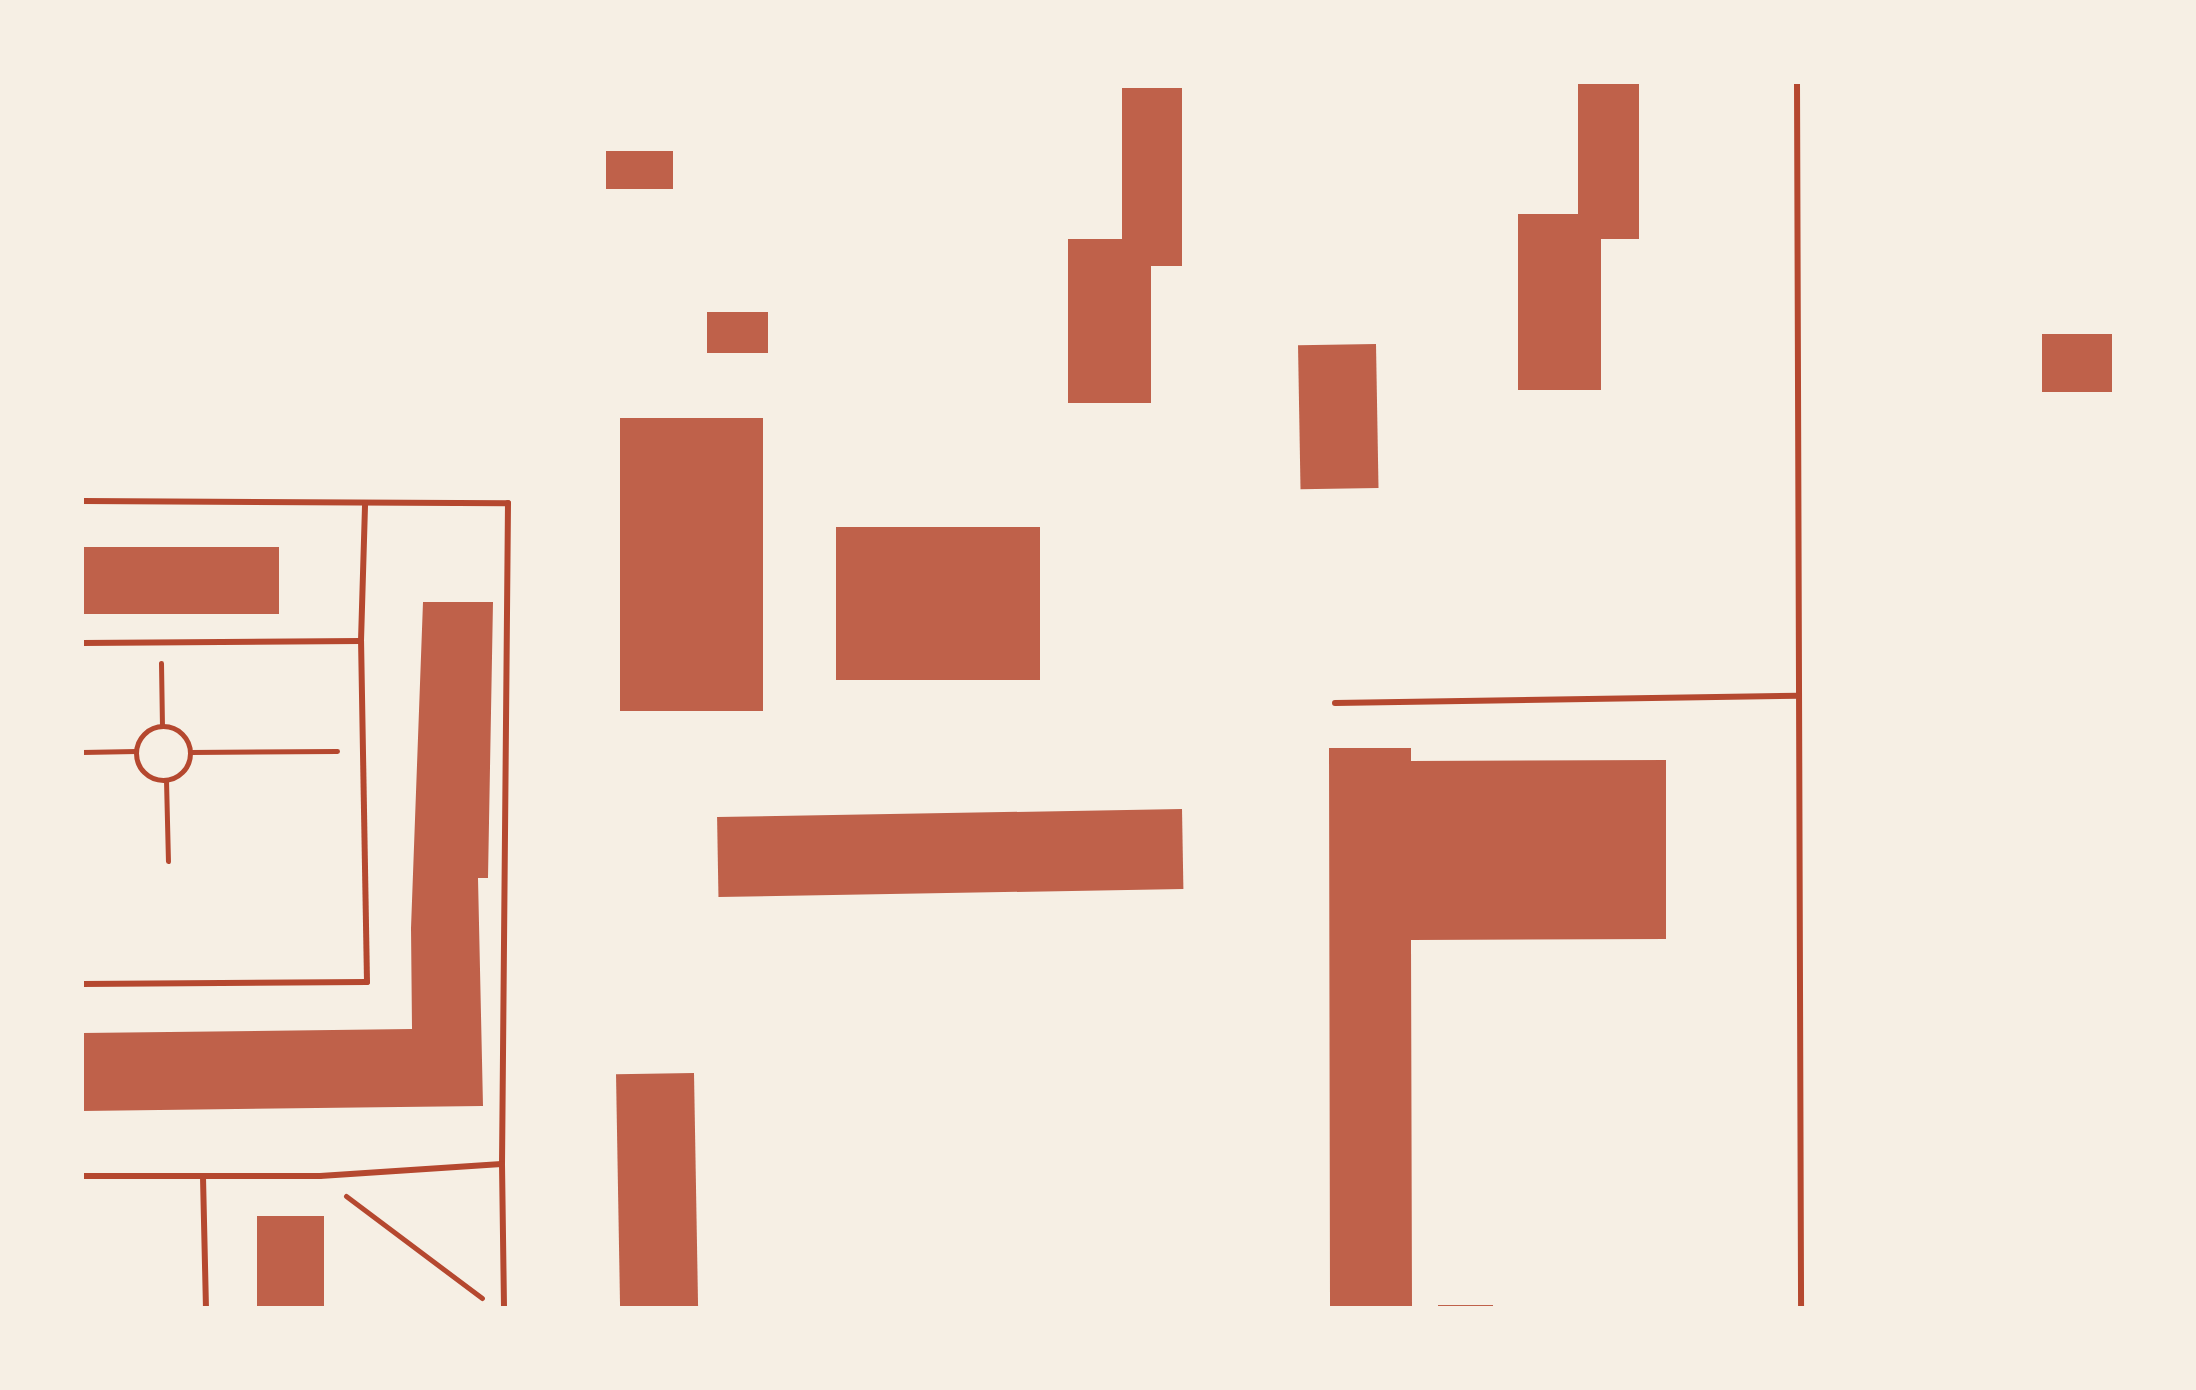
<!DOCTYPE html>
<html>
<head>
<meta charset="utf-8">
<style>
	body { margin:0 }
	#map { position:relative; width:2196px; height:1390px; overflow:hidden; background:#f6efe4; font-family:Lato,sans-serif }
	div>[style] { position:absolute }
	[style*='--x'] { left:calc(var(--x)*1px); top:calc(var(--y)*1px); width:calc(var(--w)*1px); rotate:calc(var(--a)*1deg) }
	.building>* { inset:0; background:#bf614a; transform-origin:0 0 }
	.path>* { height:5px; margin:-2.5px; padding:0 2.5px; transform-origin:2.5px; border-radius:2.5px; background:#b5482f }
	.path>.ring { margin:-2.5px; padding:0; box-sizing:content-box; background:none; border:5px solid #b5482f; border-radius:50% }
	.service>* { height:6px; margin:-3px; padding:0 3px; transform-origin:3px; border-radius:3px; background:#b5482f }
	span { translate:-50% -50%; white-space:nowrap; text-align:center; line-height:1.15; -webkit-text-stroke:8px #f6efe4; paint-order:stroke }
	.frame { position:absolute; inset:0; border:84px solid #f6efe4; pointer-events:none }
</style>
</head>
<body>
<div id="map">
	<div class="building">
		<i style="clip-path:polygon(1578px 82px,1639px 82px,1639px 239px,1601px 239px,1601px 390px,1518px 390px,1518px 214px,1578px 214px)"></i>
		<i style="clip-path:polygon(1122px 88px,1182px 88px,1182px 266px,1151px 266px,1151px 403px,1068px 403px,1068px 239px,1122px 239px)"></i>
		<i style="left:606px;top:151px;width:67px;height:38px"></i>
		<i style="left:707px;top:312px;width:61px;height:41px"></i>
		<i style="left:2042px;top:334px;width:72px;height:58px"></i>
		<i style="left:1376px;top:344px;width:144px;height:78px;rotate:89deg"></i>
		<i style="left:620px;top:418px;width:143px;height:293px"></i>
		<i style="left:836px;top:527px;width:204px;height:153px"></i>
		<i style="left:279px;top:547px;width:67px;height:197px;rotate:90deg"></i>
		<i style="clip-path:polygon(423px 602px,493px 602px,488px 878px,478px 878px,483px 1106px,82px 1111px,82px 1033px,412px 1029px,411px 928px)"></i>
		<i style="clip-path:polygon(1329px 748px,1411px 748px,1411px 761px,1666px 760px,1666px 939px,1411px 940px,1412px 1308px,1330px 1308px)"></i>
		<i style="left:1182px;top:809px;width:80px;height:465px;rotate:89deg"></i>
		<i style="left:694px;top:1073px;width:235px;height:78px;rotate:89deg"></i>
		<i style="left:257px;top:1216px;width:67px;height:92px"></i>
		<i style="left:1438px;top:1305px;width:55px;height:3px"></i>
	</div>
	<div class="path">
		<i style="--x:161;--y:663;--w:63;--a:89.1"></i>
		<i class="ring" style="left:136px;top:726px;width:49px;height:49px"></i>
		<i style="--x:82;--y:752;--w:54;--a:-1.1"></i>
		<i style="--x:190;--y:752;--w:147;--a:-0.4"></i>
		<i style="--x:166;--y:780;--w:81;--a:88.6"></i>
		<i style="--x:346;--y:1196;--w:170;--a:36.9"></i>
	</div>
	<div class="service">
		<i style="--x:1797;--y:82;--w:1226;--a:89.81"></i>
		<i style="--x:82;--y:501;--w:426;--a:0.3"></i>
		<i style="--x:508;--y:503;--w:661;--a:90.52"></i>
		<i style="--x:82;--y:643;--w:279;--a:-0.4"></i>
		<i style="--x:361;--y:641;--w:138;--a:-88.3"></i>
		<i style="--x:1335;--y:703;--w:464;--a:-0.9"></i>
		<i style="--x:82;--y:984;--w:285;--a:-0.4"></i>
		<i style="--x:367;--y:982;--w:341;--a:-91"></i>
		<i style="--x:82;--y:1176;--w:238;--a:0"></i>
		<i style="--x:320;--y:1176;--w:182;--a:-3.8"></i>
		<i style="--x:502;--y:1164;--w:144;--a:89.2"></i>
		<i style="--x:203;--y:1177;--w:131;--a:88.7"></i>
	</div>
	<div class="frame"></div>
</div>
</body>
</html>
